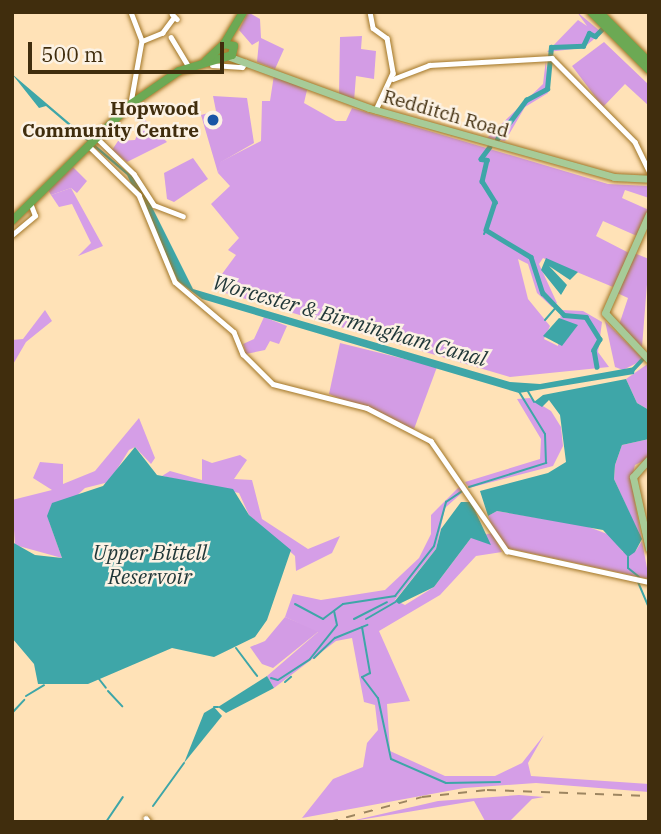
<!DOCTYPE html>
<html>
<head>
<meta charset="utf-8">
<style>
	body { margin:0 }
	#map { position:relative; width:661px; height:834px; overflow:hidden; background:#ffe2b7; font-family:"IBM Plex Serif",serif }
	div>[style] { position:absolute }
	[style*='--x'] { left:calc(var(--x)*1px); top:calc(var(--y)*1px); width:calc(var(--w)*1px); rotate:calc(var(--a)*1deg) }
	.green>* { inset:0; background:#d39ce5 }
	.forest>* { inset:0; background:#d59ee7 }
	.water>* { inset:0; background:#3ea6a8 }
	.stream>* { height:2px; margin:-1px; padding:0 1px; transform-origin:1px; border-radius:1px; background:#3ea6a8 }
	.canal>* { height:3.5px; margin:-1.75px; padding:0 1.75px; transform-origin:1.75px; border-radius:1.75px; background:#3ea6a8 }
	.river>* { height:4.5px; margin:-2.25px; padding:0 2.25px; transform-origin:2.25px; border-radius:2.25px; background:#3ea6a8 }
	.roads { filter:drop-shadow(0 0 2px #a27627) drop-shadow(0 0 2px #a27627) }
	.minor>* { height:4.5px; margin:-2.25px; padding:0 2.25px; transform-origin:2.25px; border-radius:2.25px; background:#fff }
	.major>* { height:7px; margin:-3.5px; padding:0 3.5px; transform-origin:3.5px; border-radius:3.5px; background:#a7cb98 }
	.highway>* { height:8px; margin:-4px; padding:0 4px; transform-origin:4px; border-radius:4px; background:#6ca954 }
	.rail>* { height:2px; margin-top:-1px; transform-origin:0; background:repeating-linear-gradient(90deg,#9d8560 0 9px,transparent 0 18px) }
	.dots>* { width:19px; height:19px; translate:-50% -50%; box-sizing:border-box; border:4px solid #fcf2e4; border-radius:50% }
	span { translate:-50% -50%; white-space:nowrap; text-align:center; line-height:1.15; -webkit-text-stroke:5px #fcf2e4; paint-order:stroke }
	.poi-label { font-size:19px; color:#402d0d; font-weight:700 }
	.right { translate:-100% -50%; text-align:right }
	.street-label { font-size:19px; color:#402d0d }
	.water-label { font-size:21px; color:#1f3637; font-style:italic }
	.frame { position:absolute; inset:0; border:14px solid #402d0d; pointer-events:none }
	.scale { position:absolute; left:28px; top:42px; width:196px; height:32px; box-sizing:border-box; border:4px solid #402d0d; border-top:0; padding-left:9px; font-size:21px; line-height:24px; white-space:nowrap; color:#402d0d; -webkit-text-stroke:5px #fcf2e4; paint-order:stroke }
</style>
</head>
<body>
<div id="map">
	<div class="green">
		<i style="clip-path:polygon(248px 12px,260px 19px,261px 38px,284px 49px,275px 69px,257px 62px,259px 41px,252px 45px,239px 30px)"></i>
		<i style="clip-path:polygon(362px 36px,361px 49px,376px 51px,374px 79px,356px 76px,354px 101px,339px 96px,340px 37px)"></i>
		<i style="clip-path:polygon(604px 42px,649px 85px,649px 106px,625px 84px,603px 107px,572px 66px)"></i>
		<i style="clip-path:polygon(213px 96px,247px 98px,254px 143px,221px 162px,218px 173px,201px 115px,216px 111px)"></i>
		<i style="clip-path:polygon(193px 158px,208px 179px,174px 202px,167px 199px,164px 173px)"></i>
		<i style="clip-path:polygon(73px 167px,87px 181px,77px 193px,71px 188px,51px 195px,48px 190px)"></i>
		<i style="clip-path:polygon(634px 253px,649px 259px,642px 347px,619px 325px,628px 298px,615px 292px)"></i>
		<i style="clip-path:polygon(605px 321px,642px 358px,641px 361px,623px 370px,615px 367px)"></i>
		<i style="clip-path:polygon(340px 343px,437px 367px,414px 429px,329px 394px)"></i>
		<i style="clip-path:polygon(285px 617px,319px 631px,273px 668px,262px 664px,250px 647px,265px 641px)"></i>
		<i style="clip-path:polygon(519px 795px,544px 797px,532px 799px,509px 822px,485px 821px,474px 801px,347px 822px,438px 801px)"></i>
	</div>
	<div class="forest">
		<i style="clip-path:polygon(577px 12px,600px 31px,593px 40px,583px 48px,547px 52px,578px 20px,587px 26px)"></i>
		<i style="clip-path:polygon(546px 59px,548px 93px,525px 107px,505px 141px,487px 138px,543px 84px)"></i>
		<i style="clip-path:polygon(274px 75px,307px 90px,304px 103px,336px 121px,346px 121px,352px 108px,608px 184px,649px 186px,649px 198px,625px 190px,622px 198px,649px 210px,637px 236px,603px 221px,596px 236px,629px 253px,613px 287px,543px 258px,539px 264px,557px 303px,552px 307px,537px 293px,528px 264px,518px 259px,528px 299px,550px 326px,544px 339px,558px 346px,561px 310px,583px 311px,602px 322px,598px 352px,609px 367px,510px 377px,222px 292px,222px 274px,236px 255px,228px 250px,239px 238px,211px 204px,230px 186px,218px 173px,220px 162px,261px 141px,262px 101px,270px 101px)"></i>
		<i style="clip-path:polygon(144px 119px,167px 142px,127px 162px,112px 150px,118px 141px,135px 140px)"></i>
		<i style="clip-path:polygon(71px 188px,103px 246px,78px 256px,91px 243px,72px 204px,59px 207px,51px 195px)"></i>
		<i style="clip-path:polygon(45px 310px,52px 321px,26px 342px,12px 366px,12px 340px,23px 339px)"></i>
		<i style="clip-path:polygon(264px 317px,287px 326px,279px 344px,270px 341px,265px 350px,246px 354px,243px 344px,254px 339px)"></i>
		<i style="clip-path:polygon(649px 363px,649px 410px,637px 403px,626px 379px)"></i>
		<i style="clip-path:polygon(530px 398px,551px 411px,561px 427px,563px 446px,553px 466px,469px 488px,465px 482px,540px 459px,541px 439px,517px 399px)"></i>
		<i style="clip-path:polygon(139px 418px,155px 458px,151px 464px,135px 447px,129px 450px,109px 482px,85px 488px,49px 521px,62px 558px,15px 545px,12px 500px,52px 490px,33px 478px,40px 462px,63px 464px,63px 484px,95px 471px)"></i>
		<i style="clip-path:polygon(649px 439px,649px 458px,635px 465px,631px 481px,649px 579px,507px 548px,492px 526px,488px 516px,497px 511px,586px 526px,610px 535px,623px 552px,635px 552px,642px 541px,614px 479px,615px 465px,622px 445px)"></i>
		<i style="clip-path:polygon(240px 455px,247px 460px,234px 479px,252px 480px,262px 519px,308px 549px,340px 536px,332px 553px,296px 571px,295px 556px,249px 515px,239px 493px,162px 476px,170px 471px,202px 480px,202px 459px,212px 463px)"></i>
		<i style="clip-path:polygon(460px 486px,464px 491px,445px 508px,436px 549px,395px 600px,405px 605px,434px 587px,471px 538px,492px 533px,502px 552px,476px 556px,440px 595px,379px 631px,410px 701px,387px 704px,390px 751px,445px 776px,495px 776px,522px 763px,544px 735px,528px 763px,531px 776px,649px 784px,649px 792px,536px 783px,464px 788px,302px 818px,333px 779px,363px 767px,367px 743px,378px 730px,375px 705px,364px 702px,352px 638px,336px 641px,274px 688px,267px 676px,318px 632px,285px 617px,293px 594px,321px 600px,385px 590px,419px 558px,431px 534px,431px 515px)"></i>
	</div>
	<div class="water">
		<i style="clip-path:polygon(12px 74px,140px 183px,193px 289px,510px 382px,540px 384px,635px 367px,634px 374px,519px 393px,202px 299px,178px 281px,127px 175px,46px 106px,39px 108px)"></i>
		<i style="clip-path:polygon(546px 258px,578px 272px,570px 280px,549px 266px,567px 285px,561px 295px,541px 270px)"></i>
		<i style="clip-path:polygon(559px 318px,578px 325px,562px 346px,543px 336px)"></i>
		<i style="clip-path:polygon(626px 379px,637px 403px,649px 410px,649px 439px,622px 445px,615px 465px,614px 479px,642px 539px,635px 552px,628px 557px,603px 530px,497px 511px,488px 516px,480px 491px,548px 473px,566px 462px,560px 415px,549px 400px,542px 407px,534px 402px,543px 395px)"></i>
		<i style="clip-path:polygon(135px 447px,157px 475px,233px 489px,249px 515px,291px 550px,267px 620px,255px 637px,214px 657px,172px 648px,88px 684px,38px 684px,34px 664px,12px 638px,12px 542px,35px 555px,62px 558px,47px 516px,52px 503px,103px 486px)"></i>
		<i style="clip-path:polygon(461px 502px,471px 502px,491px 545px,471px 538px,434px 587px,399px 604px,395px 601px,436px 549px,441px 529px)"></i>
		<i style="clip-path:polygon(267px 676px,274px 688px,226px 713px,218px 707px)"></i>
		<i style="clip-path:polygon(214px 707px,222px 716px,184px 763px,204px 713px)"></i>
	</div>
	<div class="stream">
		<i style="--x:484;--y:234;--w:4;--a:-63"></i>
		<i style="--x:545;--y:320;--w:18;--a:-49"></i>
		<i style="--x:526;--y:388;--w:16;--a:60"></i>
		<i style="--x:469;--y:487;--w:81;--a:-17.3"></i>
		<i style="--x:546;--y:463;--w:29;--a:-92"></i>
		<i style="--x:545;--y:434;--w:52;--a:-121.5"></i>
		<i style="--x:628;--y:557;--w:11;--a:90"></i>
		<i style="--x:628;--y:568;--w:14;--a:39"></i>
		<i style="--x:638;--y:582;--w:28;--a:67"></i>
		<i style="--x:295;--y:604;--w:32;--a:28"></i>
		<i style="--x:323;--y:619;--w:25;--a:-37"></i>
		<i style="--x:343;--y:604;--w:53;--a:-8.7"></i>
		<i style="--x:395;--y:596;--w:63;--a:-52"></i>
		<i style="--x:434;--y:546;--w:46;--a:-74.7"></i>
		<i style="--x:446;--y:502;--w:22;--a:-34"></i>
		<i style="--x:354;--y:619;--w:37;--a:-27"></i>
		<i style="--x:366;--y:619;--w:34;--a:-30"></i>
		<i style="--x:362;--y:627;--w:47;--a:80.1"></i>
		<i style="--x:370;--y:673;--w:9;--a:153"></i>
		<i style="--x:362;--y:677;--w:26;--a:53"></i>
		<i style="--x:378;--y:698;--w:62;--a:78"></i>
		<i style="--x:391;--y:759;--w:60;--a:23.6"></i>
		<i style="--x:446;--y:783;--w:54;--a:-1.1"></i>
		<i style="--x:236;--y:648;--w:35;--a:53"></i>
		<i style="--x:314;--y:658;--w:29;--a:-44"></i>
		<i style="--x:335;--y:638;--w:35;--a:-22"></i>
		<i style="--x:271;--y:678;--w:7;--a:16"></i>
		<i style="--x:278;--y:680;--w:38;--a:-33"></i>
		<i style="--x:310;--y:659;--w:43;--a:-51.5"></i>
		<i style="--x:337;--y:625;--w:14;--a:-102"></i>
		<i style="--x:99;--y:679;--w:11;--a:52"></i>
		<i style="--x:285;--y:682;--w:8;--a:-40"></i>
		<i style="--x:108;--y:691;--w:21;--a:47"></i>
		<i style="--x:26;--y:696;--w:21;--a:-31"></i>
		<i style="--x:214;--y:707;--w:4;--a:0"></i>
		<i style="--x:12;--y:713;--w:18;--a:-47"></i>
		<i style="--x:153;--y:806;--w:53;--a:-54.2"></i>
		<i style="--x:106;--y:822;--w:30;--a:-56"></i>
	</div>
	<div class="canal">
		<i style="--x:631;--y:372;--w:26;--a:-47"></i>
	</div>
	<div class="river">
		<i style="--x:497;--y:139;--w:49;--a:-53.4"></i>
		<i style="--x:526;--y:100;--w:24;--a:-28"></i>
		<i style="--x:547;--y:89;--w:42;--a:-84.6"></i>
		<i style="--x:551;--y:47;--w:32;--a:-2"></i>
		<i style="--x:583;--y:46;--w:14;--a:-65"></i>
		<i style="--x:589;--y:33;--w:7;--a:27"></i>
		<i style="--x:595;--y:36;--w:10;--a:-45"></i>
		<i style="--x:490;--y:147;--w:15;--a:127"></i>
		<i style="--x:481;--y:159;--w:6;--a:9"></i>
		<i style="--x:487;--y:160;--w:22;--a:103"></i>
		<i style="--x:482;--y:181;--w:25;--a:58"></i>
		<i style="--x:495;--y:202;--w:29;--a:108"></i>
		<i style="--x:486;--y:230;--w:52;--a:31"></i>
		<i style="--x:531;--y:257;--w:38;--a:72"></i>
		<i style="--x:543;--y:293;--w:30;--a:46"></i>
		<i style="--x:564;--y:315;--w:22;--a:5"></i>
		<i style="--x:586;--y:317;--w:26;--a:58"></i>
		<i style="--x:600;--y:339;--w:13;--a:119"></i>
		<i style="--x:594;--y:350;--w:17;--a:80"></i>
	</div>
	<div class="roads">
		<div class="minor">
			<i style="--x:131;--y:12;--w:31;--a:69"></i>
			<i style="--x:142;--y:41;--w:63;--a:100.1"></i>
			<i style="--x:370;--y:12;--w:16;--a:79"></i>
			<i style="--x:373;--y:28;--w:17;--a:36"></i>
			<i style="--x:387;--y:38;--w:36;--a:80"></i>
			<i style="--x:393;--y:73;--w:41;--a:114.7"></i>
			<i style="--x:172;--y:14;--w:7;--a:45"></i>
			<i style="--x:171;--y:37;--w:35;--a:59"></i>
			<i style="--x:142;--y:41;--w:22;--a:-22"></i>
			<i style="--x:162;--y:33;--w:20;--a:-53"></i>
			<i style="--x:212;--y:65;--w:30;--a:4"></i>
			<i style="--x:242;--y:67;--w:6;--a:-51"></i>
			<i style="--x:393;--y:79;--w:39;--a:-21"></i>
			<i style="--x:429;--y:65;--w:123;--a:-3.3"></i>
			<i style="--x:552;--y:58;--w:118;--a:45.3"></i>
			<i style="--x:635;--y:142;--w:32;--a:64"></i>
			<i style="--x:96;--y:137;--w:53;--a:44.2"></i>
			<i style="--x:134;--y:174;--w:37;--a:57"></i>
			<i style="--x:154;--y:205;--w:31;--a:21"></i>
			<i style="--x:89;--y:146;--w:70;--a:44.4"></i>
			<i style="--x:139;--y:195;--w:94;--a:67.5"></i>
			<i style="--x:175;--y:282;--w:77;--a:40.3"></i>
			<i style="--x:234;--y:332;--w:24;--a:68"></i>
			<i style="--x:243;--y:354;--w:42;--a:45"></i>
			<i style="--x:273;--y:384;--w:97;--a:14.3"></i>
			<i style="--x:367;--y:408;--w:72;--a:27.3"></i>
			<i style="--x:431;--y:441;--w:134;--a:55.4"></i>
			<i style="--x:507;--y:551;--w:145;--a:12.3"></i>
			<i style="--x:12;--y:235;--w:30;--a:-40"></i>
			<i style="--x:35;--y:216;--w:14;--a:-111"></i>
			<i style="--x:146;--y:818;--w:5;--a:53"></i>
		</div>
		<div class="major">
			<i style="--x:230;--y:57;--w:148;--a:20.1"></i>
			<i style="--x:369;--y:108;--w:255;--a:15.7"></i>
			<i style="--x:614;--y:177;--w:35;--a:3"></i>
			<i style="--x:649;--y:214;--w:108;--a:114"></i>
			<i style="--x:605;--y:313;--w:64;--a:46.9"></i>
			<i style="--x:649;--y:459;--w:24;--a:132"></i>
			<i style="--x:633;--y:477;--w:74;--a:77.5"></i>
		</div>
		<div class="highway">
			<i style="--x:591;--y:12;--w:82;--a:45"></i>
			<i style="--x:599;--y:12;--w:71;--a:45"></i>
			<i style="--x:224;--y:44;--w:37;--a:-59"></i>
			<i style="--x:12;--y:221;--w:167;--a:-44.5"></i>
			<i style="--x:131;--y:104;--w:58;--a:-34.5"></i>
			<i style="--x:179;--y:71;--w:55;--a:-16.8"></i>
			<i style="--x:232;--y:55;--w:9;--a:-77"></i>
			<i style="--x:234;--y:46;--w:10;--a:-169"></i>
			<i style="--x:224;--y:44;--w:25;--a:137"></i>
		</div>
	</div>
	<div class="rail">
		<i style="--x:329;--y:822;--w:96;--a:-15"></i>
		<i style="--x:422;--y:797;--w:65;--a:-6.1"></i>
		<i style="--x:487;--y:790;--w:162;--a:2.1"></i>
	</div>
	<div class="dots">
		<i style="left:213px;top:120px;background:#1954a5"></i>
	</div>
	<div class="poi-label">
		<span class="right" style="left:199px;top:120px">Hopwood<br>Community Centre</span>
	</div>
	<div class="street-label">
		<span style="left:446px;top:114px;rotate:16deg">Redditch Road</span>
	</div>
	<div class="water-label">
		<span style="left:350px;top:320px;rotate:16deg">Worcester &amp; Birmingham Canal</span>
		<span style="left:150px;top:564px">Upper Bittell<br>Reservoir</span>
	</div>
	<div class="frame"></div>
	<div class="scale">500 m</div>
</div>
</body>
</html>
